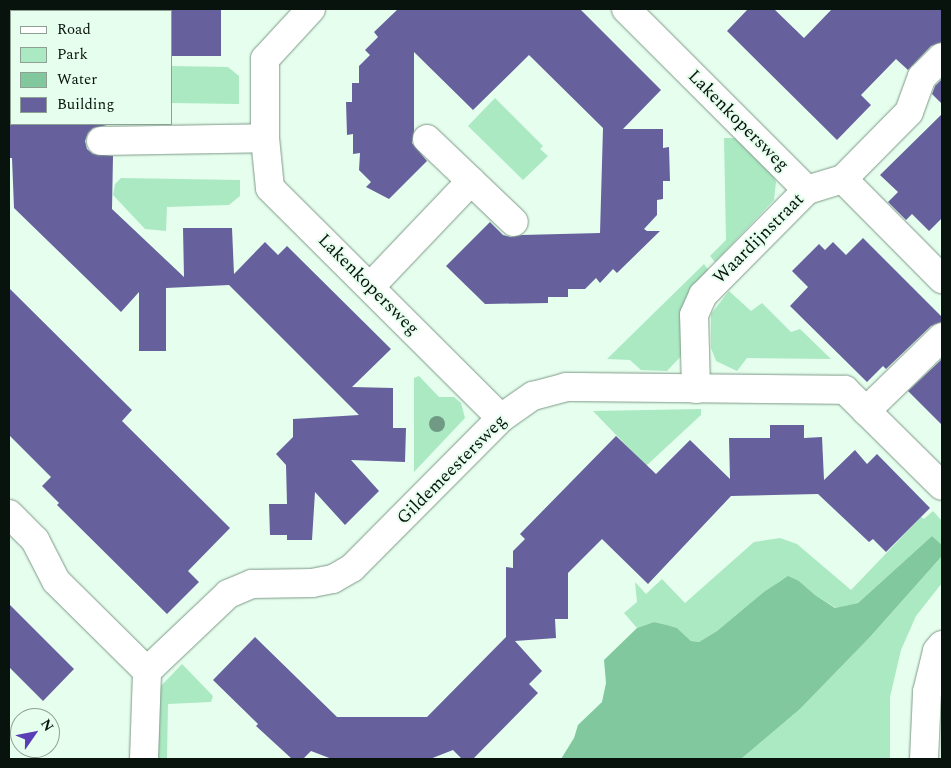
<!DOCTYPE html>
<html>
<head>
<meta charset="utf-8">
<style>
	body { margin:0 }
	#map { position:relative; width:951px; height:768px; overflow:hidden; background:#e6feee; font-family:Spectral,serif }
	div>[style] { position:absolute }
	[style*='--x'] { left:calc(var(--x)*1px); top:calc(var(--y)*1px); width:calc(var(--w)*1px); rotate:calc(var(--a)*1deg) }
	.green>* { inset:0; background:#abe9c2 }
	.water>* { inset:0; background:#82c89e }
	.building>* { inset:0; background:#66609c; transform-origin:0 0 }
	.roads { filter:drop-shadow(0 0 1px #7e9988) drop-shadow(0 0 1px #7e9988) }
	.minor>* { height:28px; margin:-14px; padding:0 14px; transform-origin:14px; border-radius:14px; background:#fff }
	.trees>* { width:16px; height:16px; margin:-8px; border-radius:50%; background:#719a84 }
	span { translate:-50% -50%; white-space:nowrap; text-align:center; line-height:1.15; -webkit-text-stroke:4px #e6feee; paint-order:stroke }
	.street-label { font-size:18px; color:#09130d }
	.frame { position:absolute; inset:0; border:10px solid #09130d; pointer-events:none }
	.legend { position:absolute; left:10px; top:10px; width:162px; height:115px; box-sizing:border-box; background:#e6feee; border:1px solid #8ea094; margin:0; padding:6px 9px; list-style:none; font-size:15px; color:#09130d }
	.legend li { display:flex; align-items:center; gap:10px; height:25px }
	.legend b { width:25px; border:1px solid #8ea094 }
	.north { position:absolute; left:10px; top:708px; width:50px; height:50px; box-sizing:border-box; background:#e6feee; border:1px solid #8ea094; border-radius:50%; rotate:57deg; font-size:14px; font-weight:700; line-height:20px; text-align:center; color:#09130d }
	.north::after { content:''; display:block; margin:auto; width:18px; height:22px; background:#593eb6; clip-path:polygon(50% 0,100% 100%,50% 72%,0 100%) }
</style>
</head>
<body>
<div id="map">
	<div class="green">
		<i style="clip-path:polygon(171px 66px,228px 67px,239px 76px,239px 104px,171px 103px)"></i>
		<i style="clip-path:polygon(495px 98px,543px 146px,540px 149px,548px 156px,523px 180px,468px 126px)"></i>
		<i style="clip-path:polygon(724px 138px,740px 138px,772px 172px,776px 182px,774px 200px,715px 262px,710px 256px,726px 240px)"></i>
		<i style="clip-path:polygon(121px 178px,240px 180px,240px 196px,229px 205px,167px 207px,166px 231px,145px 229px,113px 195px,115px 184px)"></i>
		<i style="clip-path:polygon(704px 264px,709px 271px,686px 299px,685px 352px,667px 371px,641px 370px,630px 360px,607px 359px)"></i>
		<i style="clip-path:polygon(729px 291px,751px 311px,762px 303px,791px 332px,800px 329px,831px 359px,747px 358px,737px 371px,716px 361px,711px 348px,711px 314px)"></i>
		<i style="clip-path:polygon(419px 376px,439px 397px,454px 397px,461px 403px,465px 418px,414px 472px,414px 378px)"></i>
		<i style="clip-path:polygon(701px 409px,701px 415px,646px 466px,593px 411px)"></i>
		<i style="clip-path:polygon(933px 511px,942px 521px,942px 545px,932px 536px,858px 603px,836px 608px,815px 595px,799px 581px,783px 579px,765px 591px,717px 631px,699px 642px,691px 641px,677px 628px,667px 625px,654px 622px,637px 628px,624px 613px,637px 602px,635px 582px,646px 594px,662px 579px,685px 603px,754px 542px,780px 538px,797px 544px,851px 590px,921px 517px,924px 519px)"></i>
		<i style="clip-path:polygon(942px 556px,942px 583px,916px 616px,901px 650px,890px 697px,890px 759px,741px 759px,800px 709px,870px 637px)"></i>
		<i style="clip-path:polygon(182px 664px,213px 696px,211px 702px,168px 704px,167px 759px,153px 759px,159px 688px)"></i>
	</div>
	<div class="water">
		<i style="clip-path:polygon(932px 536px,942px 545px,942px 556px,870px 637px,800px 709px,741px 759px,561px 759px,574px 738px,578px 725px,602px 702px,606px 683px,604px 660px,637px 628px,654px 622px,667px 625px,677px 628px,691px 641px,699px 642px,717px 631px,765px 591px,788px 576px,799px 581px,815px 595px,835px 608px,858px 603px)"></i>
	</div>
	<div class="building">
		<i style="left:171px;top:9px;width:50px;height:47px"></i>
		<i style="clip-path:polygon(398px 9px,580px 9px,661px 90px,623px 129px,663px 129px,663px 148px,669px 147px,670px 181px,663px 181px,663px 199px,657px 200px,657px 215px,644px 229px,647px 231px,660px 231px,617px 273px,613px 269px,600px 283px,596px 278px,585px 289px,568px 289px,568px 297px,548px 297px,548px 303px,485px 304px,446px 266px,490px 222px,503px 235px,511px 237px,522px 235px,600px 233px,603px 128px,529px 55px,473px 110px,414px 52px,414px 131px,412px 143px,427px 161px,389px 199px,366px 187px,371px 182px,359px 170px,360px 153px,353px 154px,353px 134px,347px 135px,346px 102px,352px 102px,352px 83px,359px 83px,359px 66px,370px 55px,365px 50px,378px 37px,374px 32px)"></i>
		<i style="clip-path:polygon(748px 9px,774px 9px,804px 38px,832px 9px,942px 9px,942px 42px,931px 46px,908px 70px,896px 59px,861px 95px,871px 105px,837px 140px,727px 31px)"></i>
		<i style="clip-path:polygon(942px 79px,942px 104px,932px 94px,935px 86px)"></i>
		<i style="clip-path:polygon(942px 114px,942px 218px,929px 231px,912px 214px,906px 220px,888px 202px,898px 192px,880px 175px)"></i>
		<i style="clip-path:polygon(12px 124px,112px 124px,93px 128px,88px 133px,85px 141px,87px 149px,93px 154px,113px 156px,112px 209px,184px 277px,183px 228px,232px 228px,234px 274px,265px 242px,278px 255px,287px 246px,391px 349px,352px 387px,393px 388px,393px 428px,406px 428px,405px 462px,351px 460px,379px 491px,345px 525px,315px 492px,312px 540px,287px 540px,287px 535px,270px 535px,269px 504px,287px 504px,286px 465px,276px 454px,293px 437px,293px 419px,359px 415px,229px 285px,166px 288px,166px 351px,139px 351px,139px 292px,121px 312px,14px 208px,12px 158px,9px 158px,9px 126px)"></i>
		<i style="clip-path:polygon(863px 238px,942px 317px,942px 322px,931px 326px,886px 369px,883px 366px,867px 382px,790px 306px,808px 287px,792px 271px,819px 244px,825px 250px,833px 242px,846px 255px)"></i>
		<i style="clip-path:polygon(9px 288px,132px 410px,122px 421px,230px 528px,188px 571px,199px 582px,167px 614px,57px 505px,59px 503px,42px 486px,51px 477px,9px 435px)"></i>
		<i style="clip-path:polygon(942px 359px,942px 425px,908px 391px)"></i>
		<i style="clip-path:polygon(770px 425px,804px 425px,804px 438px,822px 437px,824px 480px,855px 450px,867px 464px,877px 454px,930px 508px,886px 552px,873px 539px,869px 542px,818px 494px,731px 496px,648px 584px,602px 539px,568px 573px,568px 619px,555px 619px,556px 638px,515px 641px,542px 671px,529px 684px,538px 693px,473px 759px,462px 759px,453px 750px,430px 759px,332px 759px,311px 751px,303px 759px,292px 759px,256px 726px,258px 724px,213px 680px,255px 637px,337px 717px,427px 717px,506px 637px,506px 567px,513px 568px,513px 551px,525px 539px,520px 534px,616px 436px,656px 474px,690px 440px,730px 479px,729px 438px,770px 438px)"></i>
		<i style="clip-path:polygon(9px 604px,74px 669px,43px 701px,9px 667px)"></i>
	</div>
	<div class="roads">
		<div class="minor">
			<i style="--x:311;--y:9;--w:68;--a:132.6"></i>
			<i style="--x:265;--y:59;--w:79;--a:90"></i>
			<i style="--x:265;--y:138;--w:50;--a:84.3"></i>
			<i style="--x:270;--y:188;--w:326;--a:44.9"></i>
			<i style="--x:626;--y:9;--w:256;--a:45"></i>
			<i style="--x:427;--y:139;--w:120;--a:43.7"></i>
			<i style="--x:101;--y:141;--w:164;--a:-1"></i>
			<i style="--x:843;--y:179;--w:141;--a:45.3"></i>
			<i style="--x:371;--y:286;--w:145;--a:-46.4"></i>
			<i style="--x:696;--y:389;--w:74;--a:-91.5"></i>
			<i style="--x:694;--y:315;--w:22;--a:-66"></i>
			<i style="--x:703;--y:295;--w:148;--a:-45.3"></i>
			<i style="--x:807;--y:190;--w:38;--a:-17"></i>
			<i style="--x:843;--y:179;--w:94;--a:-45.4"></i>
			<i style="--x:909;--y:112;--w:37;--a:-70"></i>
			<i style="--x:922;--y:77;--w:28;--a:-45"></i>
			<i style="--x:866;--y:411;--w:106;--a:-44.2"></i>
			<i style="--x:9;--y:514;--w:37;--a:45"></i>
			<i style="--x:35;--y:540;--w:46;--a:62.9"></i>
			<i style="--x:56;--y:581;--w:128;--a:44.7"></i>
			<i style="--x:144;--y:759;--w:88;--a:-88"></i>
			<i style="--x:147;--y:671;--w:112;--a:-43.5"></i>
			<i style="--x:228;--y:594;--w:26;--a:-23"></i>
			<i style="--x:252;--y:584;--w:60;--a:-1"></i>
			<i style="--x:312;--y:583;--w:21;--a:-11"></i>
			<i style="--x:333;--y:579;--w:22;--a:-30"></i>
			<i style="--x:352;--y:568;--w:211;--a:-45.2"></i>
			<i style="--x:501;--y:418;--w:39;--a:-35"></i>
			<i style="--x:533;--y:396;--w:34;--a:-15"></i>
			<i style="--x:566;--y:387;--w:279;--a:0.6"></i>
			<i style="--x:845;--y:390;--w:136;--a:44.7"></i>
			<i style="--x:924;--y:759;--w:67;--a:-87.4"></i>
			<i style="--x:927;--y:692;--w:42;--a:-76.3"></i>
			<i style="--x:937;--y:651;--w:8;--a:-50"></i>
		</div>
	</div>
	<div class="trees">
		<i style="left:437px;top:424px"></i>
	</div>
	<div class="street-label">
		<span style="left:738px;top:121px;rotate:45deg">Lakenkopersweg</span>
		<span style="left:759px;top:239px;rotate:-45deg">Waardijnstraat</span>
		<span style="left:368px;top:285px;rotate:45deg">Lakenkopersweg</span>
		<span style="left:452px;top:470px;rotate:-45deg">Gildemeestersweg</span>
	</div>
	<div class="frame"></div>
	<ul class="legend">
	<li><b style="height:6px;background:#fff"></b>Road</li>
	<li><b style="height:14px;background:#abe9c2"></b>Park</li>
	<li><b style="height:14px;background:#82c89e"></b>Water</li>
	<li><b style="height:14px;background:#66609c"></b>Building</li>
	</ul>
	<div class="north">N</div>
</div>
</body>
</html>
